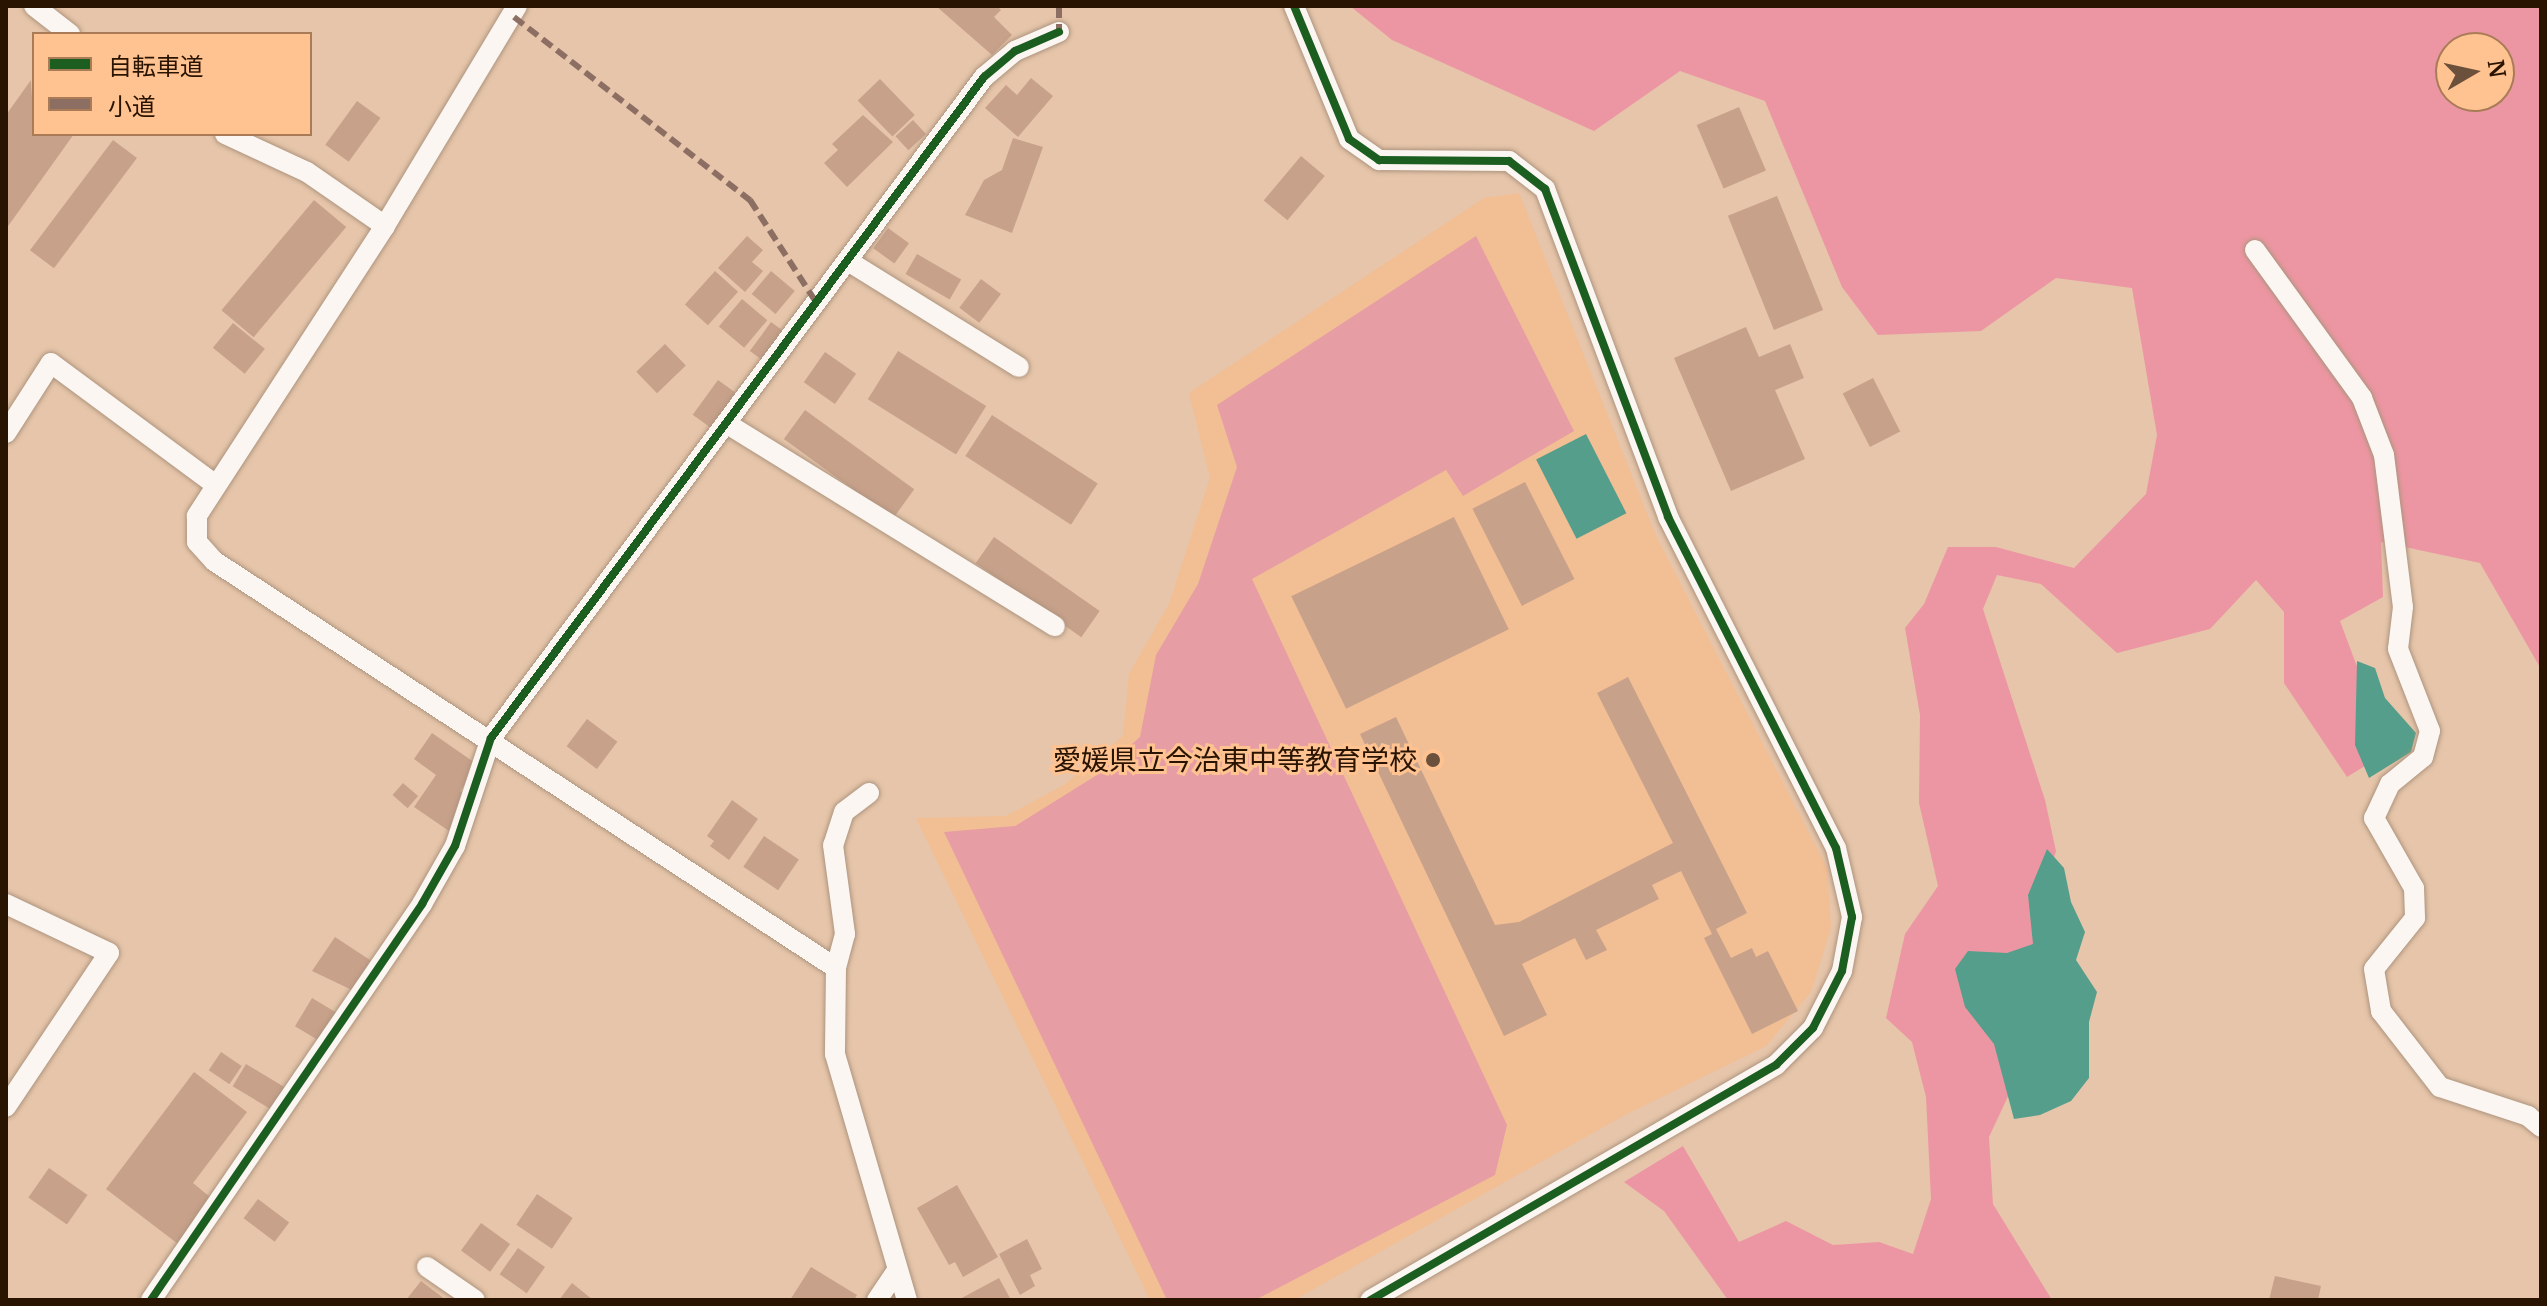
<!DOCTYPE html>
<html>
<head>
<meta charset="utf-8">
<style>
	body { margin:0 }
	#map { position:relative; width:2547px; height:1306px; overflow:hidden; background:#e6c5aa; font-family:Merriweather,"Noto Sans JP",serif }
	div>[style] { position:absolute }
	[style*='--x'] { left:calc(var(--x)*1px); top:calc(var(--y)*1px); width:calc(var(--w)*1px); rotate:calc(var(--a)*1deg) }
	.built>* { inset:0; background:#f2be94 }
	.green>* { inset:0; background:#e69ea4 }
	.forest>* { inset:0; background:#ed96a3 }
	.water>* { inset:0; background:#559e8b; transform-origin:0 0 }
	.building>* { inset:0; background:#c8a18b; transform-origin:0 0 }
	.roads { filter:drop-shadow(0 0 2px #ad947e) drop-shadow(0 0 2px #ad947e) }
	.minor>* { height:20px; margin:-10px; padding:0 10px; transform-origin:10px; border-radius:10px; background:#fbf6f2 }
	.quiet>* { height:6px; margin-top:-3px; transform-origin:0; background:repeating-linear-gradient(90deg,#8d6e63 0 12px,transparent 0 18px) }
	.cycleway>* { height:8px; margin:-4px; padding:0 4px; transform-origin:4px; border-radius:4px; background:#1b5e20 }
	.dots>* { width:22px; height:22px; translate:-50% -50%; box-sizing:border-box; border:4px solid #ffc291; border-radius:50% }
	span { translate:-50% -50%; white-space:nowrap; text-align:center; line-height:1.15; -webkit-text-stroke:6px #ffc291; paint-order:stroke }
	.poi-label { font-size:28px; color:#291301 }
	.right { translate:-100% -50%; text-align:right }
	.frame { position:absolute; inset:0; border:8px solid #291301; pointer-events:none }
	.legend { position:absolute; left:32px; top:32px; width:280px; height:104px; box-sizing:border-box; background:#ffc291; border:2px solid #a97c57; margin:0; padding:10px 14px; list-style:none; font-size:24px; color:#291301 }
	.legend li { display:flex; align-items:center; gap:16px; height:40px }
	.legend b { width:40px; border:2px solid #a97c57 }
	.north { position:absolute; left:2435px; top:32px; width:80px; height:80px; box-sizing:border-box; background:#ffc291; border:2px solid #a97c57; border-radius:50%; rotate:81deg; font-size:22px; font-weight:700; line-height:32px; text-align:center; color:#291301 }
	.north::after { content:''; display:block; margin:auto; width:28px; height:36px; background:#6b513c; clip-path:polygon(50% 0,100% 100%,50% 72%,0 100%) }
</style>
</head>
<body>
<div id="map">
	<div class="built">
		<i style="clip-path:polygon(1519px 193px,1656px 536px,1827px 868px,1831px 928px,1811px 992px,1766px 1046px,1625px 1115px,1294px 1300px,1150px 1300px,916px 818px,1006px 816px,1064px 785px,1123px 736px,1129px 674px,1169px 604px,1210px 478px,1189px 393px,1484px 198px)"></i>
	</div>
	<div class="green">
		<i style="clip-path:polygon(1476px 236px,1574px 431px,1463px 496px,1446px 470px,1252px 579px,1507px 1125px,1495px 1175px,1255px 1300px,1167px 1300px,944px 832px,1015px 826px,1097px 775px,1140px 737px,1156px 655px,1198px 584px,1237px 467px,1217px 405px)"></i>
	</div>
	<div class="forest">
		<i style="clip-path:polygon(evenodd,1350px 6px,2541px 6px,2541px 669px,2480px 563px,2381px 542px,2383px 597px,2340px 621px,2365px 688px,2373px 761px,2347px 777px,2284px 683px,2284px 612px,2256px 580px,2210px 629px,2117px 653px,2041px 584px,1997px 575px,1983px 609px,2045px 800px,2056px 851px,2042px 897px,2018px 1075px,1989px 1137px,1993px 1204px,2052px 1300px,1728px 1300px,1664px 1211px,1624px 1182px,1683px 1146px,1739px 1242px,1786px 1221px,1833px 1245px,1879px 1242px,1913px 1254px,1931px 1199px,1926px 1097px,1912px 1042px,1886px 1018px,1905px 934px,1938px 886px,1919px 803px,1920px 715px,1905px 628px,1924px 604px,1948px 547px,1996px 547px,2074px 568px,2146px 494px,2157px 435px,2132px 288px,2056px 278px,1981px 331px,1878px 335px,1842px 287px,1765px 101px,1680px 71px,1594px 131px,1392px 40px,1350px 6px,2451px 48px,2499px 48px,2499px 96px,2451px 96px,2451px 48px)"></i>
	</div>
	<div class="water">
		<i style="left:1586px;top:434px;width:89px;height:56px;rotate:63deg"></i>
		<i style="clip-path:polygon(2357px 661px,2375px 668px,2385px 698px,2416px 733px,2411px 752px,2369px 778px,2355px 745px)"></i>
		<i style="clip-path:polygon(2047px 849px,2064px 868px,2071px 902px,2085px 932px,2076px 960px,2097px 992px,2089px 1022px,2089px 1078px,2071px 1101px,2040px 1115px,2014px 1119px,1994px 1044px,1965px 1007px,1955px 969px,1968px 951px,2007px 953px,2033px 944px,2028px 895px)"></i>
	</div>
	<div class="building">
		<i style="clip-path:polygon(936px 6px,997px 6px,1001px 10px,994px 17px,1012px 35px,992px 55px)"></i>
		<i style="clip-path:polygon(1031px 78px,1053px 96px,1018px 137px,985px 108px,1006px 85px,1017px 95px)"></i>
		<i style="left:880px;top:79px;width:50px;height:31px;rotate:46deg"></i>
		<i style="clip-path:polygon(31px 80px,34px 134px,74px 134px,6px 229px,6px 115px)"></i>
		<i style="left:357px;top:101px;width:29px;height:54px;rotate:36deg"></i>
		<i style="left:1739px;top:107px;width:69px;height:46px;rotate:67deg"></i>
		<i style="clip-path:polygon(863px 115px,893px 142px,847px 187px,824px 163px,838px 150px,832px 144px)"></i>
		<i style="left:913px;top:120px;width:19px;height:24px;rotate:47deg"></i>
		<i style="clip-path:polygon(1013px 138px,1043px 147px,1012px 233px,965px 215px,984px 180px,1002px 170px)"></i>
		<i style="left:113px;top:140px;width:30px;height:138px;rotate:37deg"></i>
		<i style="left:1301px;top:156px;width:31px;height:58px;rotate:40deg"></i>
		<i style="left:1777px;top:196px;width:123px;height:53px;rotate:68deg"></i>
		<i style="left:314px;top:200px;width:42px;height:144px;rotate:40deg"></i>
		<i style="left:888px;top:228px;width:26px;height:25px;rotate:36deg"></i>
		<i style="clip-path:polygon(747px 236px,763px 250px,752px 262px,763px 271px,745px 292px,718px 268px)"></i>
		<i style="left:917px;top:254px;width:51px;height:23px;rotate:30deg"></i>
		<i style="left:715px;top:271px;width:31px;height:45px;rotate:42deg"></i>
		<i style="left:771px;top:271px;width:31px;height:30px;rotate:40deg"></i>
		<i style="left:981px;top:279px;width:25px;height:36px;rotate:37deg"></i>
		<i style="left:742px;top:299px;width:33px;height:36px;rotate:40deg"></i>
		<i style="left:771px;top:322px;width:17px;height:36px;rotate:36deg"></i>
		<i style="left:233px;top:323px;width:41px;height:32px;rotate:39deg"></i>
		<i style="clip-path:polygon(1746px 327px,1759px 357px,1790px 344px,1804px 378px,1775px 390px,1805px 459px,1731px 491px,1674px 358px)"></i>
		<i style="left:665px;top:344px;width:30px;height:40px;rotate:46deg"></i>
		<i style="left:898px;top:351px;width:104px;height:57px;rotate:32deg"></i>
		<i style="left:825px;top:352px;width:38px;height:37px;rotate:35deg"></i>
		<i style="left:1873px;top:378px;width:60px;height:34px;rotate:63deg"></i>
		<i style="left:718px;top:380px;width:32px;height:43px;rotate:36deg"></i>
		<i style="left:805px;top:410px;width:135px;height:36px;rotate:36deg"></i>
		<i style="left:992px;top:415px;width:126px;height:49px;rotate:33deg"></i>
		<i style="left:1525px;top:482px;width:109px;height:59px;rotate:63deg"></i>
		<i style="left:1454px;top:517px;width:125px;height:181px;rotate:64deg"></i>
		<i style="left:994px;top:537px;width:129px;height:32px;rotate:35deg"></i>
		<i style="clip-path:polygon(1628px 677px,1747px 913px,1716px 929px,1731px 958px,1752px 948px,1756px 957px,1768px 951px,1798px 1011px,1752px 1034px,1704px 938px,1712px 934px,1681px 871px,1652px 885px,1659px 899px,1596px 930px,1607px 950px,1586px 960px,1575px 938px,1522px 964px,1547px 1015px,1504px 1036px,1360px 734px,1396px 717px,1495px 925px,1519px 922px,1673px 843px,1597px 693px)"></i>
		<i style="left:587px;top:719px;width:38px;height:34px;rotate:37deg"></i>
		<i style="clip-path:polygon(432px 733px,478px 765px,460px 791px,471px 798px,449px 831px,414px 807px,436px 775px,414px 759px)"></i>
		<i style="left:403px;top:783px;width:20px;height:16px;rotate:41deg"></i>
		<i style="clip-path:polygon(732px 800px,758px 819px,729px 860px,710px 846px,714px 841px,707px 836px)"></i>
		<i style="left:764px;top:836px;width:42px;height:37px;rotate:34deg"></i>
		<i style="clip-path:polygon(335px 937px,373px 962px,354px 991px,312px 971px)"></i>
		<i style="left:312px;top:998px;width:31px;height:33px;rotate:31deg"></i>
		<i style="left:221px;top:1052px;width:25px;height:22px;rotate:34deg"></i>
		<i style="left:246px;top:1064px;width:50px;height:26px;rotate:31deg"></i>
		<i style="clip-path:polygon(194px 1072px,247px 1112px,193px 1183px,216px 1202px,182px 1247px,106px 1189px)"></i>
		<i style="left:49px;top:1168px;width:47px;height:36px;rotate:35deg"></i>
		<i style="clip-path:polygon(957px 1185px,998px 1257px,963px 1277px,955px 1262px,949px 1265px,917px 1208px)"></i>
		<i style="left:537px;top:1194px;width:43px;height:37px;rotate:34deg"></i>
		<i style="left:258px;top:1199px;width:39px;height:24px;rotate:37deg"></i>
		<i style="left:481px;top:1223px;width:36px;height:34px;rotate:36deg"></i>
		<i style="clip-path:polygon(1027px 1239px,1042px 1269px,1030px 1275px,1035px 1286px,1020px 1295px,999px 1254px)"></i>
		<i style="left:518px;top:1248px;width:33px;height:32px;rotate:35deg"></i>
		<i style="clip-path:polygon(811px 1267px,857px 1295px,854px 1300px,790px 1300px)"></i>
		<i style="clip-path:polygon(2275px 1276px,2321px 1286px,2318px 1300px,2269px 1300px)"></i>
		<i style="clip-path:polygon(999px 1278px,1011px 1300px,958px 1300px)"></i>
		<i style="clip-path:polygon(421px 1281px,446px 1300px,406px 1300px)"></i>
		<i style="clip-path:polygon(572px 1283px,593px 1300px,559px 1300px)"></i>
	</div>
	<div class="roads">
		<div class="minor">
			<i style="--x:34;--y:6;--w:46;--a:37.9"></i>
			<i style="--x:517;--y:6;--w:257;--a:121"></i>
			<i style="--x:385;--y:226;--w:346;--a:123"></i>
			<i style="--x:197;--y:516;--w:26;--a:90"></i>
			<i style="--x:197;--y:542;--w:25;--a:48"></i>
			<i style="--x:214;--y:561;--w:743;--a:33.2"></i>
			<i style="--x:1294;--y:6;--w:144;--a:67.5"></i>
			<i style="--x:1349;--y:139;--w:37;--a:35"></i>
			<i style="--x:1379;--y:160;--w:130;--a:0.4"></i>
			<i style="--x:1509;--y:161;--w:46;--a:37.9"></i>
			<i style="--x:1545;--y:189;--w:350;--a:69.4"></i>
			<i style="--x:1668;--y:517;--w:371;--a:63.1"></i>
			<i style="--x:1836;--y:848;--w:71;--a:76.9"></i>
			<i style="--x:1852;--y:917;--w:55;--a:100.5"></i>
			<i style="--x:1842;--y:971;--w:64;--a:117"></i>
			<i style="--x:1813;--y:1028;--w:52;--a:135"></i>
			<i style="--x:1776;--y:1065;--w:469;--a:149.9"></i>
			<i style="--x:225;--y:134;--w:90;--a:24.9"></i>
			<i style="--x:307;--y:172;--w:95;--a:34.7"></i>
			<i style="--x:2255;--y:250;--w:183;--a:54.1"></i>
			<i style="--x:2362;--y:398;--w:61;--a:68.9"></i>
			<i style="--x:2384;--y:455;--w:153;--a:82.9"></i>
			<i style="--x:2403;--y:607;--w:42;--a:96.8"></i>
			<i style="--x:2398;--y:649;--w:88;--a:68.7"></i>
			<i style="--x:2430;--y:731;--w:27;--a:105"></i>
			<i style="--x:2423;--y:757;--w:43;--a:140.7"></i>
			<i style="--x:2390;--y:784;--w:38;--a:115"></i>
			<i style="--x:2374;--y:818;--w:81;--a:60.3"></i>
			<i style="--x:2414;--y:888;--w:30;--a:88"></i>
			<i style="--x:2415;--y:918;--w:65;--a:128.8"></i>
			<i style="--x:2374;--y:969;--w:43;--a:80.5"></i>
			<i style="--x:2381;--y:1011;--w:96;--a:52.2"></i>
			<i style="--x:2440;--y:1087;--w:93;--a:18.2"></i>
			<i style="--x:2528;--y:1116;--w:17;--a:40"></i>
			<i style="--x:848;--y:261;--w:201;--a:31.8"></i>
			<i style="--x:729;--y:425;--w:383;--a:31.7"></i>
			<i style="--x:6;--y:433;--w:83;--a:-57.3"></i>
			<i style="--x:51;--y:363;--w:205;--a:36.5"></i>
			<i style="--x:869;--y:793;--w:31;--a:143"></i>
			<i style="--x:844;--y:812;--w:35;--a:108"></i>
			<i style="--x:833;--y:845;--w:90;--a:82.3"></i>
			<i style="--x:845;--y:934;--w:35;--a:105"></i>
			<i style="--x:836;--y:968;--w:86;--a:90.7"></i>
			<i style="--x:835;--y:1054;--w:256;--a:73.7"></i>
			<i style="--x:6;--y:904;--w:114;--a:25.4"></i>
			<i style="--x:109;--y:953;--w:185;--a:123.8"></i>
			<i style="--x:427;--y:1267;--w:58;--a:34.5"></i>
			<i style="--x:151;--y:1300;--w:480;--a:-55.6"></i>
			<i style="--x:422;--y:904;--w:67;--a:-60.4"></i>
			<i style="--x:455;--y:846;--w:114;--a:-71.6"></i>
			<i style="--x:491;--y:738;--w:825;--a:-53.28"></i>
			<i style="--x:984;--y:77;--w:40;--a:-40"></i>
			<i style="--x:1015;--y:51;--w:48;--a:-23.4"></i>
			<i style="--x:877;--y:1300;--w:34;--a:-56"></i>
		</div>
	</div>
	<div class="quiet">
		<i style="--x:1059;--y:6;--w:26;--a:90"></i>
		<i style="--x:514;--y:17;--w:299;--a:37.8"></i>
		<i style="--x:750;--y:200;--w:118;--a:57.1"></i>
	</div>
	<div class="cycleway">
		<i style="--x:1294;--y:6;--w:144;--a:67.5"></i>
		<i style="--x:1349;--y:139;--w:37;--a:35"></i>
		<i style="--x:1379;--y:160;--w:130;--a:0.4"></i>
		<i style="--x:1509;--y:161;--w:46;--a:37.9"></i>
		<i style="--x:1545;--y:189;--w:350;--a:69.4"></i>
		<i style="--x:1668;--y:517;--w:371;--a:63.1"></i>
		<i style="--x:1836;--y:848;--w:71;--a:76.9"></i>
		<i style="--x:1852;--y:917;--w:55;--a:100.5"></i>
		<i style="--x:1842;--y:971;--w:64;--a:117"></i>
		<i style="--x:1813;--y:1028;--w:52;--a:135"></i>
		<i style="--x:1776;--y:1065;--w:469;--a:149.9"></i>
		<i style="--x:151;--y:1300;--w:480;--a:-55.6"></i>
		<i style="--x:422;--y:904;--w:67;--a:-60.4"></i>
		<i style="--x:455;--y:846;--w:114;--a:-71.6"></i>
		<i style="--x:491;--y:738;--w:825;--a:-53.28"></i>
		<i style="--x:984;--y:77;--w:40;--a:-40"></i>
		<i style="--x:1015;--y:51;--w:48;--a:-23.4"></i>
	</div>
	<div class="dots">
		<i style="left:1433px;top:760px;background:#6b513c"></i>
	</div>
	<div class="poi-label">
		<span class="right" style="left:1417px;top:760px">愛媛県立今治東中等教育学校</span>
	</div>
	<div class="frame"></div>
	<ul class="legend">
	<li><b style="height:10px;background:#1b5e20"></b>自転車道</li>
	<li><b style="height:10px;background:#8d6e63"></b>小道</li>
	</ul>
	<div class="north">N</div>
</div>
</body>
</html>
